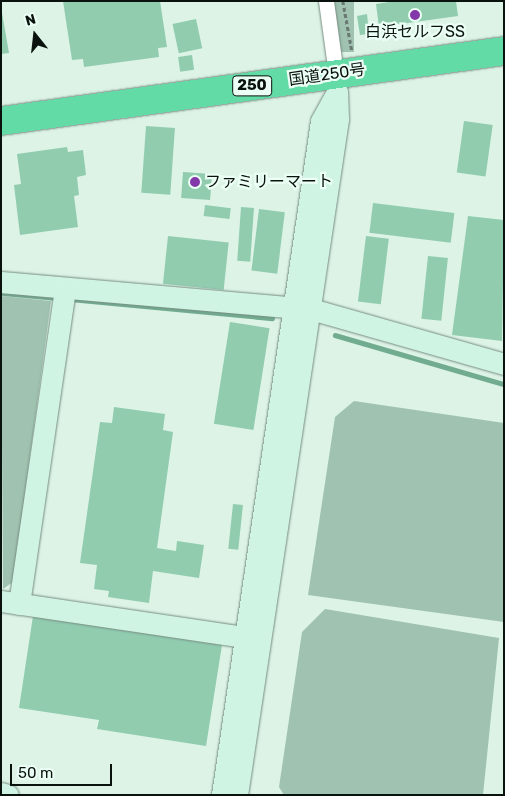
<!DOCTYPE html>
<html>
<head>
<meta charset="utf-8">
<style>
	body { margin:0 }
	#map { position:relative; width:505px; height:796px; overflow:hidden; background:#dcf3e6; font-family:Rubik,"Noto Sans JP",sans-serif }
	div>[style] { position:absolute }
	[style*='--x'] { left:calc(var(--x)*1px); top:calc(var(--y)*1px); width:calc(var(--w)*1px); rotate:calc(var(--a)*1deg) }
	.green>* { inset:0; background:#a0c2b0; transform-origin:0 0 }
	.stream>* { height:4.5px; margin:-2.25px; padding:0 2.25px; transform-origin:2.25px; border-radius:2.25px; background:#72ac90 }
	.building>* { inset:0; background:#91ccaf; transform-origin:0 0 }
	.path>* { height:2.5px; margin-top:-1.25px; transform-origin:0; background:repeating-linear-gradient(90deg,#697870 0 4px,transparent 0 6.5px) }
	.roads { filter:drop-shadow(0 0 1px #778c81) drop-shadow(0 0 1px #778c81) }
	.street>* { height:15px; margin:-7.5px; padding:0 7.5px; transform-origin:7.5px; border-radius:7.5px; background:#fff }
	.secondary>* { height:21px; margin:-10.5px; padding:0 10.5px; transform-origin:10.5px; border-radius:10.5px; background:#d0f4e4 }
	.highway>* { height:28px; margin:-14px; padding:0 14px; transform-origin:14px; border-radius:14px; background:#62dba6 }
	.dots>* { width:14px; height:14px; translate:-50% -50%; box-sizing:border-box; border:2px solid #ecfff5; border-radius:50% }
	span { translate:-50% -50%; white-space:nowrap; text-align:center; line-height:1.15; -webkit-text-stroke:4.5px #ecfff5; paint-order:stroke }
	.shield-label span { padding:1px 4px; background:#ecfff5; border:1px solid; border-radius:4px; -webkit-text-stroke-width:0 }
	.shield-label { font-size:15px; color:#0a120e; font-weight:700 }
	.poi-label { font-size:16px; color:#0a120e }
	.left { translate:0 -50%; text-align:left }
	.street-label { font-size:16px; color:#0a120e }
	.frame { position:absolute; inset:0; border:2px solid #0a120e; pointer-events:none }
	.north { position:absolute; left:10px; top:10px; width:50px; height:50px; -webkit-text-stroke:4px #ecfff5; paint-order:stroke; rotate:344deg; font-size:14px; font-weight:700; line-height:20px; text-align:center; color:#0a120e }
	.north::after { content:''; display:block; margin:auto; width:18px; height:22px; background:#0a120e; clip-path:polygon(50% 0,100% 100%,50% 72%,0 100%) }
	.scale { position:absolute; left:10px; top:764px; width:102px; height:22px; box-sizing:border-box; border:2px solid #0a120e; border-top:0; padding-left:6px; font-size:15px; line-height:18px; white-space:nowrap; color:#0a120e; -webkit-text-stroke:4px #ecfff5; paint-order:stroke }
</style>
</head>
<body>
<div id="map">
	<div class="green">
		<i style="left:333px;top:1px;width:21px;height:51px"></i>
		<i style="clip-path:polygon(1px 296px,51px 301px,13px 582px,3px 589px)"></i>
		<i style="clip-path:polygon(354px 401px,504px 423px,504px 622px,308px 595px,335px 417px)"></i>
		<i style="clip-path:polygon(325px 609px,499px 638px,483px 795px,284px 795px,279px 787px,302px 632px)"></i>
	</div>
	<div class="stream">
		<i style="--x:3;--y:293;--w:54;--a:5.3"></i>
		<i style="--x:70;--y:299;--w:203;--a:5.4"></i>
		<i style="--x:335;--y:335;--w:176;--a:16.2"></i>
	</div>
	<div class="building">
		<i style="clip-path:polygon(63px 1px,160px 1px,167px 47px,158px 48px,159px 57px,84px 67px,83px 59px,72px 60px)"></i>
		<i style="clip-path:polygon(396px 1px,456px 1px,458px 16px,379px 27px,376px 4px)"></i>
		<i style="clip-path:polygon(1px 7px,9px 53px,1px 54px)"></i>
		<i style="clip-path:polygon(367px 14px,369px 34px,360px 35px,357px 16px)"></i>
		<i style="left:196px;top:19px;width:30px;height:24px;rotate:78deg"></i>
		<i style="left:192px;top:55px;width:15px;height:14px;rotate:82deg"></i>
		<i style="left:464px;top:121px;width:29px;height:52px;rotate:8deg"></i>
		<i style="left:146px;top:126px;width:29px;height:67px;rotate:4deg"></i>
		<i style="clip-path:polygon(67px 147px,68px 152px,83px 150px,86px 175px,77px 177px,79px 195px,74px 196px,78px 227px,20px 235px,14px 185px,21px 184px,17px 154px)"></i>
		<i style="left:183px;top:172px;width:29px;height:26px;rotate:4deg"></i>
		<i style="left:373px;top:203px;width:82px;height:30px;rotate:7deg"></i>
		<i style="left:205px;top:205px;width:26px;height:11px;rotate:7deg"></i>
		<i style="left:241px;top:207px;width:13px;height:54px;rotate:4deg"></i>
		<i style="left:259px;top:209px;width:26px;height:62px;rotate:7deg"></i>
		<i style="clip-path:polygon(468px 216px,504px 220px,502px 341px,452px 335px)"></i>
		<i style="left:168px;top:236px;width:61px;height:48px;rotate:6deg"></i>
		<i style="left:366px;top:236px;width:23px;height:66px;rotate:7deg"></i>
		<i style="left:428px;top:256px;width:20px;height:63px;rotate:6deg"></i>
		<i style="left:230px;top:322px;width:40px;height:103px;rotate:9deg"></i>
		<i style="clip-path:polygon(114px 407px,165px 414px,163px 430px,173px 432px,157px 548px,176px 551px,177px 541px,204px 545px,199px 578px,153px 571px,149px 603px,108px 597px,109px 591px,94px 589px,97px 565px,80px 563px,100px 422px,112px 423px)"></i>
		<i style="left:233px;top:504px;width:10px;height:45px;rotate:6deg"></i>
		<i style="clip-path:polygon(33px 616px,222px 645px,206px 746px,97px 729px,99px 720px,19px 708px)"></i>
	</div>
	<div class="path">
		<i style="--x:343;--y:1;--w:51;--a:79.8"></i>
	</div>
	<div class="roads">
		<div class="street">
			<i style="--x:326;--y:1;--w:81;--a:82.2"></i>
		</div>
		<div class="secondary">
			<i style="--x:1;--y:282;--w:311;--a:5"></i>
			<i style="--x:311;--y:309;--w:201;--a:15.9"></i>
			<i style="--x:1;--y:601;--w:260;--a:8.4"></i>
			<i style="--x:19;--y:604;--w:319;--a:-81.7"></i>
			<i style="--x:1;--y:793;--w:7;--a:16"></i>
			<i style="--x:222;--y:795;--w:681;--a:-81.64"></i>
			<i style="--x:321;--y:121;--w:33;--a:-61"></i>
			<i style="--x:237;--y:795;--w:684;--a:-81.5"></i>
			<i style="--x:338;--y:119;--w:27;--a:-92"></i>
		</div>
		<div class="highway">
			<i style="--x:1;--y:121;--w:508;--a:-7.92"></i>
		</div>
	</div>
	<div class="dots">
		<i style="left:415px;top:15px;background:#8338a9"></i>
		<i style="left:195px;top:182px;background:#8338a9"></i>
	</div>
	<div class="shield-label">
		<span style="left:252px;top:86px">250</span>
	</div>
	<div class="poi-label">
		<span style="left:415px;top:32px">白浜セルフSS</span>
		<span class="left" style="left:205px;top:182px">ファミリーマート</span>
	</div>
	<div class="street-label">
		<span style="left:327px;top:75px;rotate:-8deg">国道250号</span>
	</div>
	<div class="frame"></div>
	<div class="north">N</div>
	<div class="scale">50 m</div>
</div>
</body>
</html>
